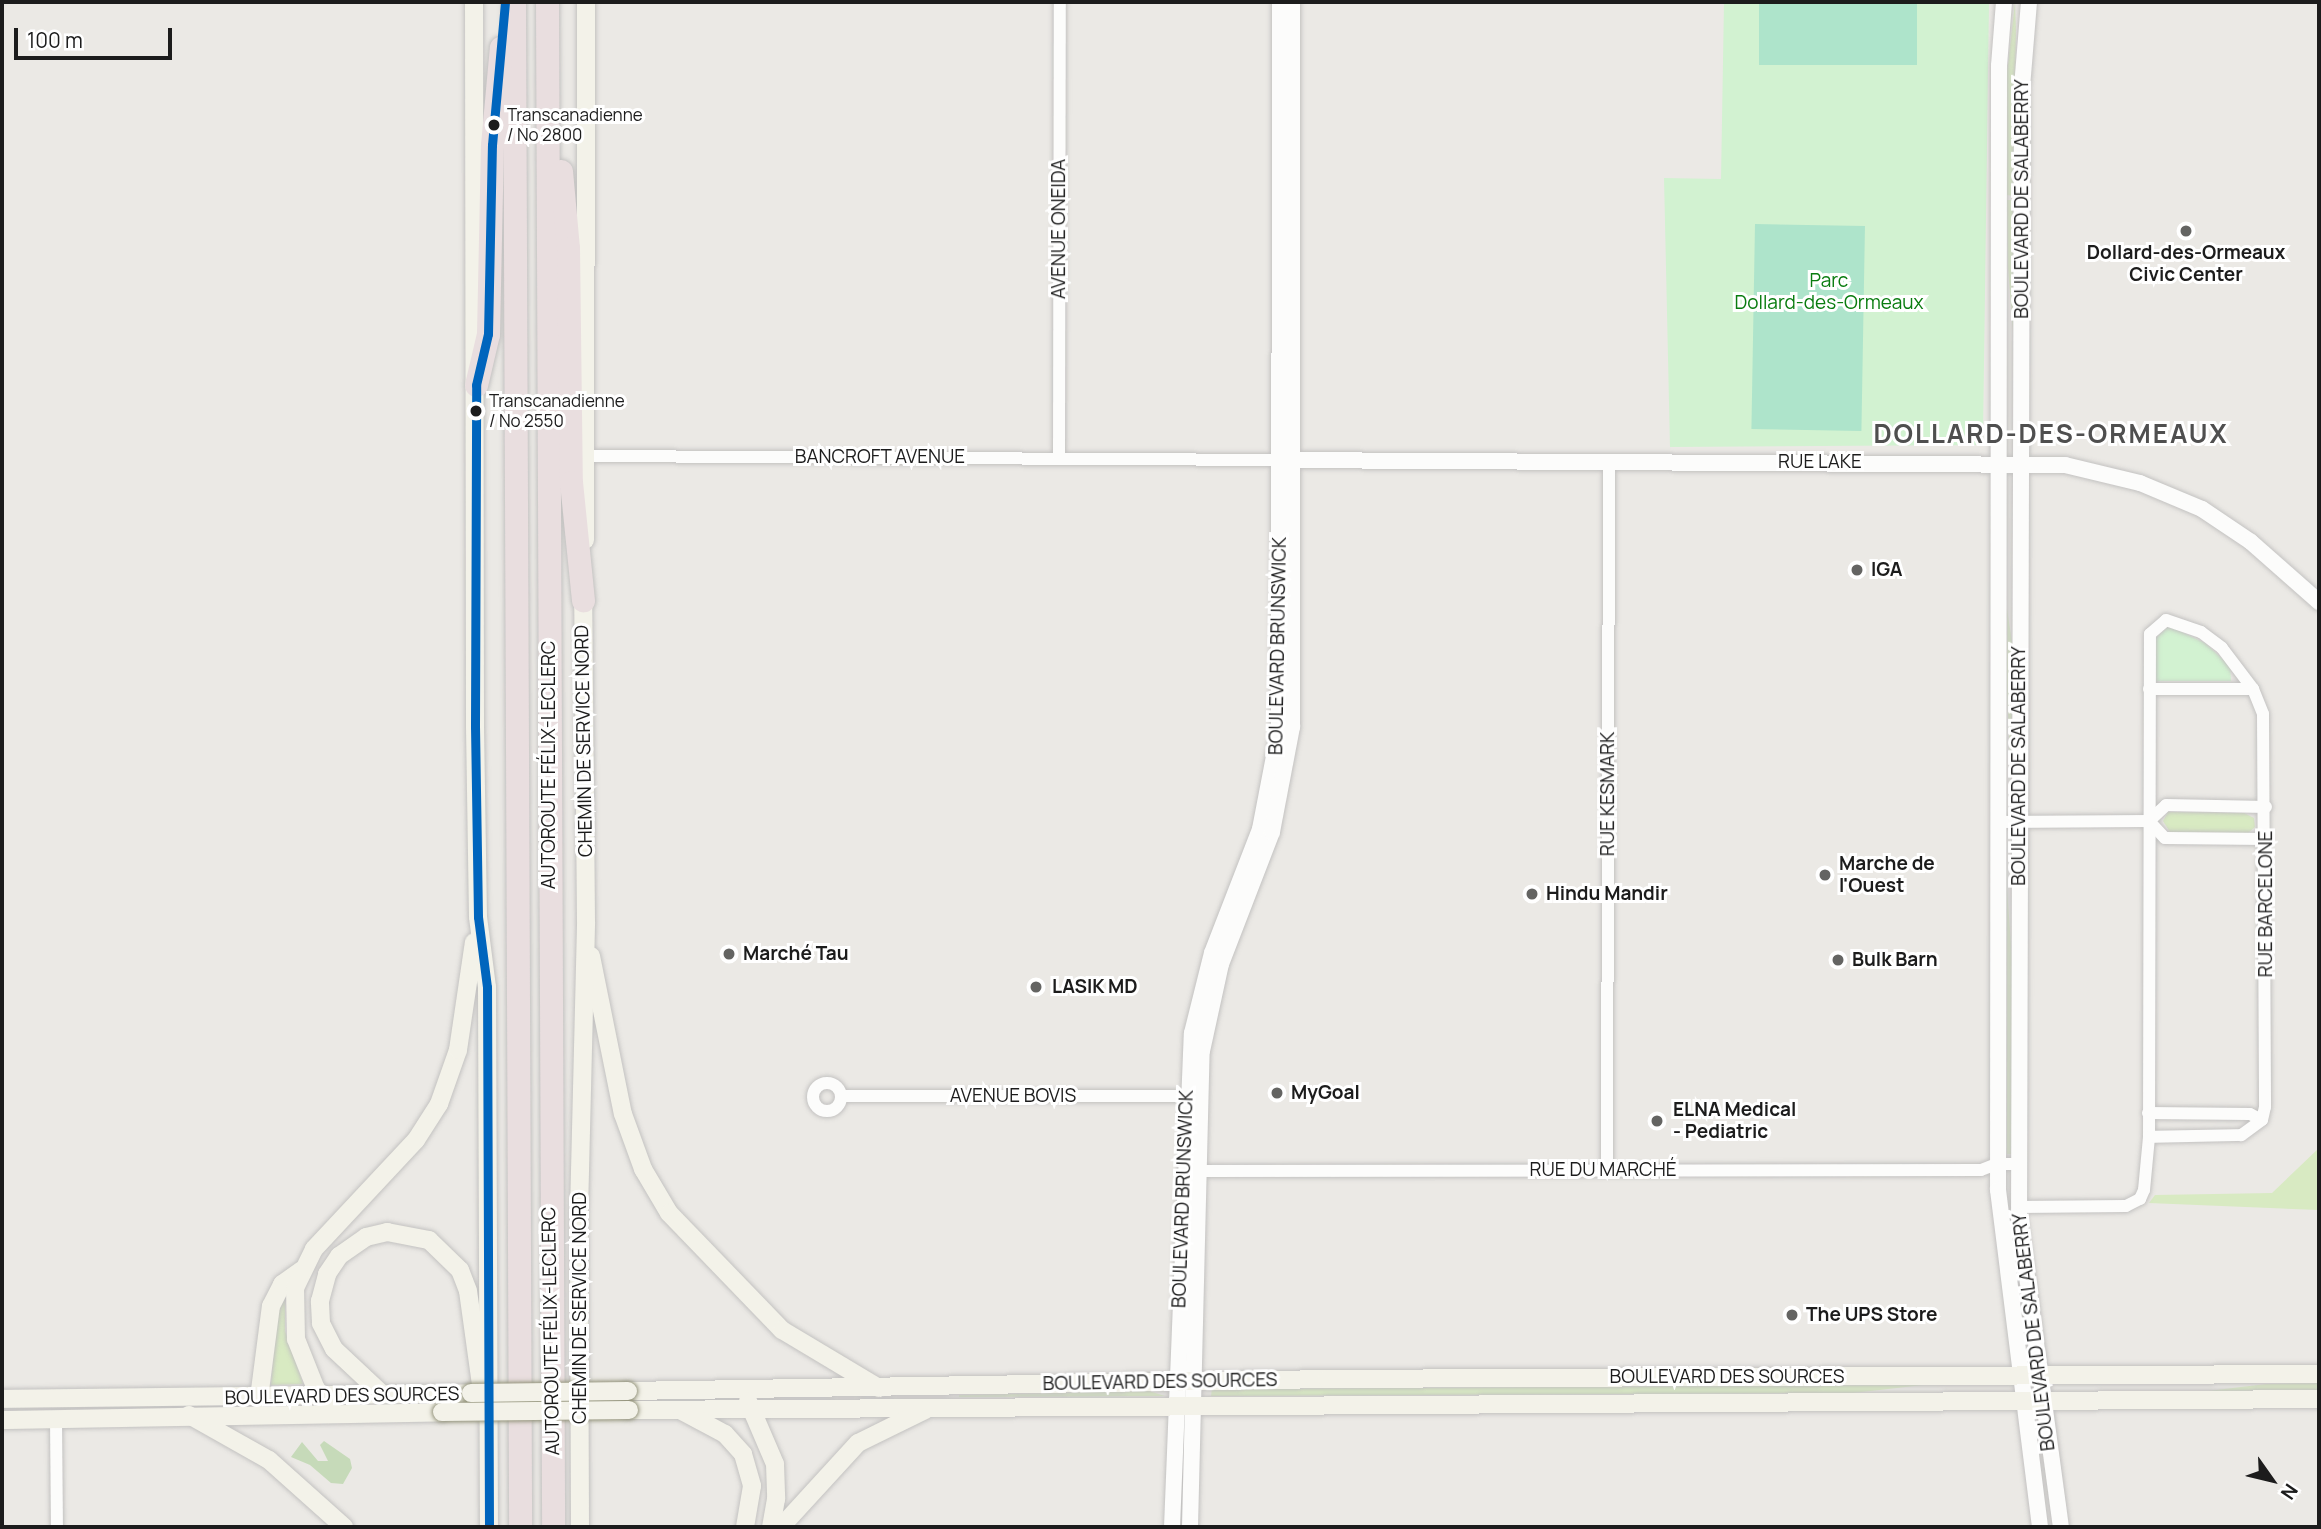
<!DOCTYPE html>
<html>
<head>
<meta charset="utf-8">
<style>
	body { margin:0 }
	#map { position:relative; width:2321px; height:1529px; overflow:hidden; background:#ebe9e5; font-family:Manrope,sans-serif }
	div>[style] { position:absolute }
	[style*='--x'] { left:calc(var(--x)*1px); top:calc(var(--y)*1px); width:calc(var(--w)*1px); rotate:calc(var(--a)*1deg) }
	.grass>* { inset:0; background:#d8eac2 }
	.forest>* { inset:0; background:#c6dab9 }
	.park>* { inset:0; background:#d2f2d1 }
	.pitch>* { inset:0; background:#aee4cb; transform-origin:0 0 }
	.roads { filter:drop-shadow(0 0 2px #c3c2c1) drop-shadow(0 0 2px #c3c2c1) }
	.minor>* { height:12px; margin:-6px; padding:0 6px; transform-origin:6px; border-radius:6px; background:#fcfcfb }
	.minor>.ring { margin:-6px; padding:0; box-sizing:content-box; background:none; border:12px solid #fcfcfb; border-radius:50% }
	.tertiary>* { height:16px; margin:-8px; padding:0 8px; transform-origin:8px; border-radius:8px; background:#fcfcfb }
	.secondary>* { height:18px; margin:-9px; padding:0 9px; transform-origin:9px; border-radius:9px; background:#f3f2e9 }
	.motorway>* { height:23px; margin:-11.5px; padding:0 11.5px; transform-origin:11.5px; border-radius:11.5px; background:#e9dedf }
	.bridges { filter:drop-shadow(0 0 2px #94947c) drop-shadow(0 0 2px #94947c) }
	.secondary-bridge>* { height:18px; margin:-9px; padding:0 9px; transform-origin:9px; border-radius:9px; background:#f3f2e9 }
	.bus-1>* { height:9px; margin:-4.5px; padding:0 4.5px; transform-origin:4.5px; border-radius:4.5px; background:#0065bd }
	.dots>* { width:19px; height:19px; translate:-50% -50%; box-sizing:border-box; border:4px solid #fff; border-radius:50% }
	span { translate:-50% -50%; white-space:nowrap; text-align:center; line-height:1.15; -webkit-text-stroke:6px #fff; paint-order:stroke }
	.bus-label { font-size:17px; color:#1c1c1c }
	.left { translate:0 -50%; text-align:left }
	.street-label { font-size:19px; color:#1c1c1c }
	.poi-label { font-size:19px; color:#1c1c1c; font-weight:700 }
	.park-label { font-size:19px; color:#097c0f }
	.district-label { font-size:26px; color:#4f4f4f; font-weight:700; letter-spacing:2px }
	.frame { position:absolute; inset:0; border:4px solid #1c1c1c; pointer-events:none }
	.north { position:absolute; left:2237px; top:1445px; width:70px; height:70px; -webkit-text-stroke:5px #fff; paint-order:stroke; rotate:124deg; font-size:19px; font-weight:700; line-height:28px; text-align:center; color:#1c1c1c }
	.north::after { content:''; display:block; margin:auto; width:24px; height:32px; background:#1c1c1c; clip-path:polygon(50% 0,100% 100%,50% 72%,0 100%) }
	.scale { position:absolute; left:14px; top:28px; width:158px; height:32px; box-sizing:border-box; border:4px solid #1c1c1c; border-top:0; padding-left:9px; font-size:21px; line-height:24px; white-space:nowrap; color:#1c1c1c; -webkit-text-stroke:5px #fff; paint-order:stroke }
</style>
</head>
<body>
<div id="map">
	<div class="grass">
		<i style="clip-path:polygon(2015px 2px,2016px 30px,2013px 196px,2007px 195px,2007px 73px)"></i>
		<i style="clip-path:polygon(2007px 200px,2013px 200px,2013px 332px,2008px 268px)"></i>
		<i style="clip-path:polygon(2007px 609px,2013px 648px,2011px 778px,2007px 691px)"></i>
		<i style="clip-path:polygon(2168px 812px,2244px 813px,2254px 818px,2255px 827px,2248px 833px,2170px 832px,2163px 821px)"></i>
		<i style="clip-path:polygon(2007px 890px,2013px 971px,2013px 1154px,2007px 1154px)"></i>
		<i style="clip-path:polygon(2319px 1148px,2319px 1210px,2149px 1203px,2155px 1195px,2272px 1193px)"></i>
		<i style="clip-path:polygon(285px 1291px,285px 1331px,303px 1384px,271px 1385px,277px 1311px)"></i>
		<i style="clip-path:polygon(2319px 1383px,2319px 1390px,2208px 1391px,2266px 1384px)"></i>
		<i style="clip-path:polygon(1923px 1385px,1853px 1393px,1211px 1396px,1212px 1389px)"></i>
		<i style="clip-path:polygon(1149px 1391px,1165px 1396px,959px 1397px,959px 1395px)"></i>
	</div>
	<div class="forest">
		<i style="clip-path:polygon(324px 1441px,350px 1459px,352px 1468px,343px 1484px,331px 1483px,310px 1465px,291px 1457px,302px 1442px,318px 1461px,328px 1461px,320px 1445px)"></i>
	</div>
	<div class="park">
		<i style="clip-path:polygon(1724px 2px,1989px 2px,1983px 436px,1977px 445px,1670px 447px,1664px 178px,1721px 179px)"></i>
		<i style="clip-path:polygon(2169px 626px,2205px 643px,2230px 666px,2231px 681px,2156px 681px,2155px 639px)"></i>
	</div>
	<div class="pitch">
		<i style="left:1759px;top:2px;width:158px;height:63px"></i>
		<i style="left:1755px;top:224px;width:110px;height:205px;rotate:1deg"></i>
	</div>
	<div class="roads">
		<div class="minor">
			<i style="--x:587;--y:456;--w:693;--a:0.33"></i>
			<i style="--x:1059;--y:457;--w:455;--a:-89.9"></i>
			<i style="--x:2149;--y:689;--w:104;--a:0"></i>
			<i style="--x:2149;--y:821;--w:23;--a:47"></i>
			<i style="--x:2165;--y:838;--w:101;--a:0.6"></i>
			<i style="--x:1998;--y:822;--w:151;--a:-0.4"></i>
			<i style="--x:2149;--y:821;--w:23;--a:-43"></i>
			<i style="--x:2166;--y:805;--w:100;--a:1.1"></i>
			<i class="ring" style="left:813px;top:1083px;width:16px;height:16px"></i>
			<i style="--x:841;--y:1096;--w:345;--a:0"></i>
			<i style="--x:2148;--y:1113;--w:102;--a:0.6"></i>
			<i style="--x:2250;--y:1114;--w:13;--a:27"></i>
			<i style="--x:1607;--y:1169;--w:708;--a:-89.84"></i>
			<i style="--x:1191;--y:1171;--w:790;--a:-0.07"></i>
			<i style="--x:1981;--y:1170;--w:17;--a:-21"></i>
			<i style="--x:1997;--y:1164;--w:22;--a:0"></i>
			<i style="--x:2019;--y:1207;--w:107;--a:-0.5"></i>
			<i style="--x:2126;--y:1206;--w:16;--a:-27"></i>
			<i style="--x:2140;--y:1199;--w:10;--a:-66"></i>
			<i style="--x:2144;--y:1190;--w:53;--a:-84.6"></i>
			<i style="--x:2149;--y:1137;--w:503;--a:-89.89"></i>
			<i style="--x:2150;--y:634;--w:21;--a:-41"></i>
			<i style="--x:2166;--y:620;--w:37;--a:19"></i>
			<i style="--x:2201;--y:632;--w:26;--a:37"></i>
			<i style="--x:2222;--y:648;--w:51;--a:52.9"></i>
			<i style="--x:2253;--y:689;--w:27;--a:68"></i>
			<i style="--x:2263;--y:714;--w:393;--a:89.7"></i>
			<i style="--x:2265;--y:1107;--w:13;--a:103"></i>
			<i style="--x:2262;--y:1120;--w:26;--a:144"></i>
			<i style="--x:2241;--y:1135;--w:92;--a:178.8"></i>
			<i style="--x:56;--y:1418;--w:109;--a:89.5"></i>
		</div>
		<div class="tertiary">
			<i style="--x:2004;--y:2;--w:64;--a:94.5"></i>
			<i style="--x:1999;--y:66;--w:1124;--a:90.05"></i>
			<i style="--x:1998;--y:1190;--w:340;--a:82.9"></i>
			<i style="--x:2029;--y:2;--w:86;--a:94.7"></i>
			<i style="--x:2022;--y:88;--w:1129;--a:90.15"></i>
			<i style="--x:2019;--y:1217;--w:313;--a:82.3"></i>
			<i style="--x:1283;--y:460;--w:782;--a:0.37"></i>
			<i style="--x:2065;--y:465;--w:77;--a:13.5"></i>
			<i style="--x:2140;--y:483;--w:67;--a:22.8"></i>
			<i style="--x:2202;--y:509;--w:59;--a:34"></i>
			<i style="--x:2251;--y:542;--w:91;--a:41.4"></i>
			<i style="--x:1172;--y:1527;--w:494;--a:-87.7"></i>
			<i style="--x:1192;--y:1033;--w:82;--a:-76"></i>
			<i style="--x:1212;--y:953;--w:133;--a:-68.8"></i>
			<i style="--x:1260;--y:829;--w:101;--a:-79.1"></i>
			<i style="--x:1279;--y:730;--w:728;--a:-89.92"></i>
			<i style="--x:1190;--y:1527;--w:476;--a:-88.6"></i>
			<i style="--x:1202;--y:1051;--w:89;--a:-77.7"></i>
			<i style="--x:1221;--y:964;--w:142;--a:-68.9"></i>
			<i style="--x:1272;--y:832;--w:107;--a:-79.2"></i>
			<i style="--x:1292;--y:727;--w:725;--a:-90"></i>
		</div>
		<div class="secondary">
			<i style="--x:474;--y:2;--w:725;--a:89.92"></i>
			<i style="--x:475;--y:727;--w:190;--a:89.1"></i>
			<i style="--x:478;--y:917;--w:71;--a:82.7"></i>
			<i style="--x:487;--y:987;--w:540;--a:89.79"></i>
			<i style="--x:585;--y:540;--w:538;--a:-89.89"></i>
			<i style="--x:591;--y:956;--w:161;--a:78.6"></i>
			<i style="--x:623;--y:1114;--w:59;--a:70"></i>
			<i style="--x:643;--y:1169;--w:51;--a:59.4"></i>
			<i style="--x:669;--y:1213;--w:163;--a:46"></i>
			<i style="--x:782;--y:1330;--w:113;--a:30.9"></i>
			<i style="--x:628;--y:1391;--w:699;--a:-0.98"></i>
			<i style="--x:1327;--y:1379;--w:992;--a:-0.29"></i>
			<i style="--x:381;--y:1393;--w:64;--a:-136.9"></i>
			<i style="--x:334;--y:1349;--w:29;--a:-117"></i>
			<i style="--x:321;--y:1323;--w:22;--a:-93"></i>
			<i style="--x:320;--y:1301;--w:28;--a:-75"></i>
			<i style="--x:327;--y:1274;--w:22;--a:-56"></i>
			<i style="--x:339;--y:1256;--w:33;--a:-35"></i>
			<i style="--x:366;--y:1237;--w:22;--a:-13"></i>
			<i style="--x:387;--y:1232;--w:43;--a:10.8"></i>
			<i style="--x:429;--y:1240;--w:43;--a:44.1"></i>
			<i style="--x:460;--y:1270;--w:22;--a:69"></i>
			<i style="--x:468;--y:1291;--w:95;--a:82.1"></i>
			<i style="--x:259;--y:1398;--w:93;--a:-82.6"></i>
			<i style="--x:271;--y:1306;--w:25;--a:-63"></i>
			<i style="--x:282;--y:1284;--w:24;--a:-35"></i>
			<i style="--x:2;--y:1399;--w:469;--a:-0.7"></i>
			<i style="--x:748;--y:1401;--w:69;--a:66.8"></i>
			<i style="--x:775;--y:1464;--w:35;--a:88"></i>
			<i style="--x:776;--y:1499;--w:28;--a:100"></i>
			<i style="--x:629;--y:1410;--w:1690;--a:-0.37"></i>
			<i style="--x:682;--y:1411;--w:49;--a:28.1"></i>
			<i style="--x:725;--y:1434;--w:27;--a:48"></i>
			<i style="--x:743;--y:1454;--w:33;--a:74"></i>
			<i style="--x:752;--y:1486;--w:42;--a:99.7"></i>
			<i style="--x:335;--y:1413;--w:31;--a:-128"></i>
			<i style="--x:316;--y:1389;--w:54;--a:-111.8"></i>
			<i style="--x:296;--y:1339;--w:51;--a:-91.1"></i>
			<i style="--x:295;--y:1288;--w:43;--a:-64"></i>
			<i style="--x:314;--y:1249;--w:149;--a:-46.9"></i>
			<i style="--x:416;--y:1140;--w:43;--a:-57.4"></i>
			<i style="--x:439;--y:1104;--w:57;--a:-70.6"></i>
			<i style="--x:458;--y:1050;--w:109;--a:-81.6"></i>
			<i style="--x:189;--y:1415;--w:92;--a:29.4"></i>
			<i style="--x:269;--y:1460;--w:101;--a:41.8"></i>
			<i style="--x:2;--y:1420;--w:440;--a:-1"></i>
			<i style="--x:580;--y:1527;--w:315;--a:-90.2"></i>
			<i style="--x:579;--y:1212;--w:290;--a:-88.6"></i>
			<i style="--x:586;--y:922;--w:333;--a:-90.5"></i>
			<i style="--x:781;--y:1527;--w:114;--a:-47.5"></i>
			<i style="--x:858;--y:1443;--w:75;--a:-26.2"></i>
		</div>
		<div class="motorway">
			<i style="--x:514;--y:2;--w:1525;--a:89.77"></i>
			<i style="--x:547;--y:2;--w:1525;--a:89.77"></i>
			<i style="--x:561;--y:171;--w:77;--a:84.8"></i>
			<i style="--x:568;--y:248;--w:234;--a:89.3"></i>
			<i style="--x:571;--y:482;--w:119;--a:84.2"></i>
			<i style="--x:476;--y:385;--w:52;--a:-76.8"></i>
			<i style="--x:488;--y:334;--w:189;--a:-88.8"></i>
			<i style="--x:492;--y:145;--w:98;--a:-84.8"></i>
		</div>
	</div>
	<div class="bridges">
		<div class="secondary-bridge">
			<i style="--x:471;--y:1393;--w:157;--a:-0.7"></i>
			<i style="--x:442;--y:1412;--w:187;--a:-0.6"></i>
		</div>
	</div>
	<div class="bus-1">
		<i style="--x:489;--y:1527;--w:540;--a:-90.21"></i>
		<i style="--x:487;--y:987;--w:71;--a:-97.3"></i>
		<i style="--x:478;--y:917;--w:190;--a:-90.9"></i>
		<i style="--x:475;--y:727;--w:342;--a:-89.8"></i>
		<i style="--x:476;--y:385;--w:52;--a:-76.8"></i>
		<i style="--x:488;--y:334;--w:189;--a:-88.8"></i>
		<i style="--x:492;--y:145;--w:144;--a:-84.8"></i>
	</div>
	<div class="dots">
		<i style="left:494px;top:125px;background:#1c1c1c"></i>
		<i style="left:2186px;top:231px;background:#646462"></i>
		<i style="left:476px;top:411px;background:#1c1c1c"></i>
		<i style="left:1857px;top:570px;background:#646462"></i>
		<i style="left:1825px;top:875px;background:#646462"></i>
		<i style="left:1532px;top:894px;background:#646462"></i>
		<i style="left:729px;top:954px;background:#646462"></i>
		<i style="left:1838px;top:960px;background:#646462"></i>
		<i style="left:1036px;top:987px;background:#646462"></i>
		<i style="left:1277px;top:1093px;background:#646462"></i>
		<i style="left:1657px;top:1121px;background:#646462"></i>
		<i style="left:1792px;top:1315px;background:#646462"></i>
	</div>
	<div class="bus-label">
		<span class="left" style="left:507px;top:125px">Transcanadienne<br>/ No 2800</span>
		<span class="left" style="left:489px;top:411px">Transcanadienne<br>/ No 2550</span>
	</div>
	<div class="street-label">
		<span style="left:2022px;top:199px;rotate:-90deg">BOULEVARD DE SALABERRY</span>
		<span style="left:1059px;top:229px;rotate:-90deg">AVENUE ONEIDA</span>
		<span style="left:880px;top:457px">BANCROFT AVENUE</span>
		<span style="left:1820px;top:462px">RUE LAKE</span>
		<span style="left:1278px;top:646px;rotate:-89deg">BOULEVARD BRUNSWICK</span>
		<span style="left:584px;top:741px;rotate:-91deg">CHEMIN DE SERVICE NORD</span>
		<span style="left:549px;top:765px;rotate:-90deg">AUTOROUTE FÉLIX-LECLERC</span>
		<span style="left:2019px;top:766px;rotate:-90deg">BOULEVARD DE SALABERRY</span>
		<span style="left:1608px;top:794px;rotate:-90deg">RUE KESMARK</span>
		<span style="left:2266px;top:904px;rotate:-90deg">RUE BARCELONE</span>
		<span style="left:1013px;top:1096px">AVENUE BOVIS</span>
		<span style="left:1603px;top:1170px">RUE DU MARCHÉ</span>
		<span style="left:1183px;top:1199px;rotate:-88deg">BOULEVARD BRUNSWICK</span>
		<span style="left:580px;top:1308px;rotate:-90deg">CHEMIN DE SERVICE NORD</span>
		<span style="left:551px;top:1331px;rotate:-91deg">AUTOROUTE FÉLIX-LECLERC</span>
		<span style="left:2034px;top:1332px;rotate:-97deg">BOULEVARD DE SALABERRY</span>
		<span style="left:1727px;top:1377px">BOULEVARD DES SOURCES</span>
		<span style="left:1160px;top:1382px;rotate:-1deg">BOULEVARD DES SOURCES</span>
		<span style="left:342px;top:1396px;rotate:-1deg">BOULEVARD DES SOURCES</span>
	</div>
	<div class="poi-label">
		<span style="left:2186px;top:264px">Dollard-des-Ormeaux<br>Civic Center</span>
		<span class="left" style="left:1871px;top:570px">IGA</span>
		<span class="left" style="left:1839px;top:875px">Marche de<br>l'Ouest</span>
		<span class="left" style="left:1546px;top:894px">Hindu Mandir</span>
		<span class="left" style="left:743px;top:954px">Marché Tau</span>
		<span class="left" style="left:1852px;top:960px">Bulk Barn</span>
		<span class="left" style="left:1052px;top:987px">LASIK MD</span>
		<span class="left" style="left:1291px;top:1093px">MyGoal</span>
		<span class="left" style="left:1673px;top:1121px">ELNA Medical<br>- Pediatric</span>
		<span class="left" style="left:1806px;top:1315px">The UPS Store</span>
	</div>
	<div class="park-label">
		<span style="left:1829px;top:292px">Parc<br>Dollard-des-Ormeaux</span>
	</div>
	<div class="district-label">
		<span style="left:2051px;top:434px">DOLLARD-DES-ORMEAUX</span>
	</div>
	<div class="frame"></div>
	<div class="north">N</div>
	<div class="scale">100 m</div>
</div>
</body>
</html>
